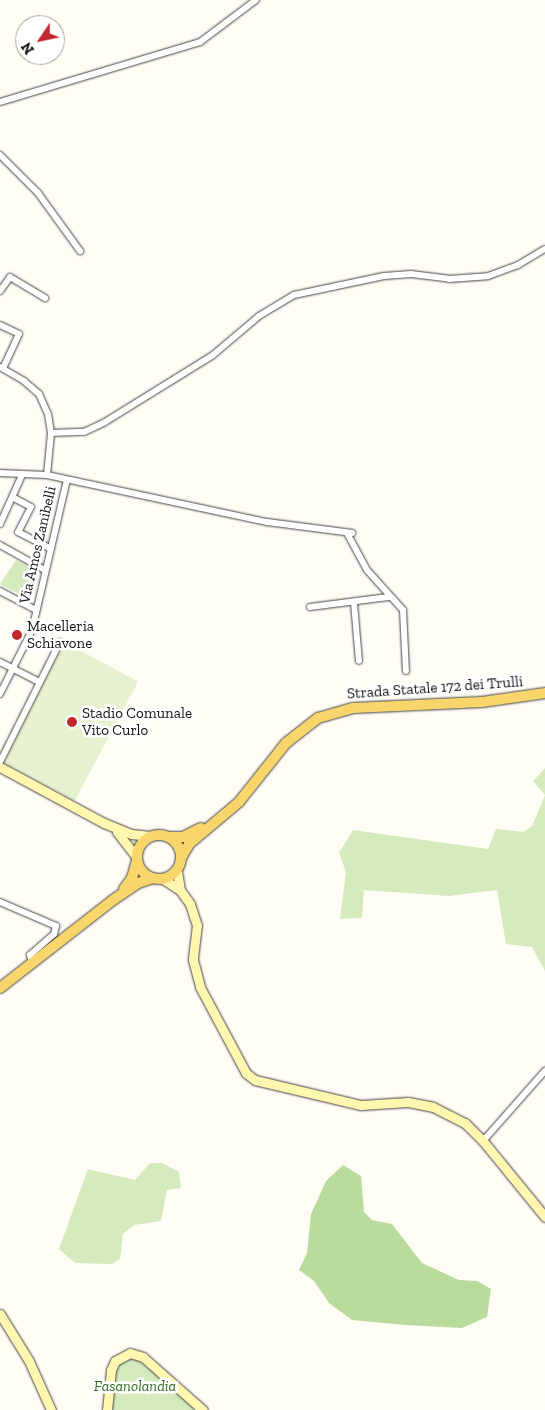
<!DOCTYPE html>
<html>
<head>
<meta charset="utf-8">
<style>
	body { margin:0 }
	#map { position:relative; width:545px; height:1410px; overflow:hidden; background:#fffdf5; font-family:"Zilla Slab",serif }
	div>[style] { position:absolute }
	[style*='--x'] { left:calc(var(--x)*1px); top:calc(var(--y)*1px); width:calc(var(--w)*1px); rotate:calc(var(--a)*1deg) }
	.green>* { inset:0; background:#d5ebbd }
	.forest>* { inset:0; background:#b9dc9c }
	.pitch>* { inset:0; background:#e6f2cf; transform-origin:0 0 }
	.roads { filter:drop-shadow(0 0 1px #444) drop-shadow(0 0 1px #444) }
	.street>* { height:6px; margin:-3px; padding:0 3px; transform-origin:3px; border-radius:3px; background:#fff }
	.secondary>* { height:9px; margin:-4.5px; padding:0 4.5px; transform-origin:4.5px; border-radius:4.5px; background:#fff6b0 }
	.primary>* { height:10px; margin:-5px; padding:0 5px; transform-origin:5px; border-radius:5px; background:#f9d66b }
	.primary>.ring { margin:-5px; padding:0; box-sizing:content-box; background:none; border:10px solid #f9d66b; border-radius:50% }
	.dots>* { width:14px; height:14px; translate:-50% -50%; box-sizing:border-box; border:2px solid #fff; border-radius:50% }
	span { translate:-50% -50%; white-space:nowrap; text-align:center; line-height:1.15; -webkit-text-stroke:5px #fff; paint-order:stroke }
	.street-label { font-size:15px; color:#111 }
	.poi-label { font-size:15px; color:#111 }
	.left { translate:0 -50%; text-align:left }
	.park-label { font-size:15px; color:#2f6b1f; font-style:italic }
	.north { position:absolute; left:15px; top:15px; width:50px; height:50px; box-sizing:border-box; background:#fff; border:1px solid #a0a0a0; border-radius:50%; rotate:236deg; font-size:14px; font-weight:700; line-height:20px; text-align:center; color:#111 }
	.north::after { content:''; display:block; margin:auto; width:18px; height:22px; background:#c4262e; clip-path:polygon(50% 0,100% 100%,50% 72%,0 100%) }
</style>
</head>
<body>
<div id="map">
	<div class="green">
		<i style="clip-path:polygon(16px 560px,37px 571px,29px 599px,0 584px)"></i>
		<i style="clip-path:polygon(545px 768px,545px 971px,532px 947px,506px 944px,497px 890px,448px 896px,364px 890px,362px 918px,340px 919px,346px 872px,339px 853px,353px 830px,488px 849px,496px 829px,523px 832px,532px 826px,545px 795px,533px 781px)"></i>
		<i style="clip-path:polygon(150px 1163px,162px 1163px,179px 1172px,181px 1188px,167px 1190px,161px 1221px,134px 1225px,123px 1234px,120px 1259px,112px 1264px,75px 1263px,59px 1249px,88px 1169px,135px 1180px)"></i>
		<i style="clip-path:polygon(133px 1357px,149px 1367px,198px 1410px,111px 1410px,113px 1370px,122px 1359px)"></i>
	</div>
	<div class="forest">
		<i style="clip-path:polygon(343px 1165px,361px 1176px,364px 1212px,372px 1220px,392px 1224px,422px 1263px,459px 1280px,477px 1281px,491px 1289px,487px 1317px,462px 1328px,405px 1325px,352px 1320px,329px 1303px,314px 1281px,299px 1270px,307px 1253px,311px 1214px,326px 1181px)"></i>
	</div>
	<div class="pitch">
		<i style="left:64px;top:642px;width:84px;height:135px;rotate:28deg"></i>
	</div>
	<div class="roads">
		<div class="street">
			<i style="--x:0;--y:102;--w:209;--a:-16.7"></i>
			<i style="--x:200;--y:42;--w:70;--a:-36.9"></i>
			<i style="--x:0;--y:155;--w:54;--a:45"></i>
			<i style="--x:38;--y:193;--w:72;--a:54.1"></i>
			<i style="--x:0;--y:291;--w:17;--a:-54"></i>
			<i style="--x:10;--y:277;--w:41;--a:31"></i>
			<i style="--x:0;--y:325;--w:21;--a:25"></i>
			<i style="--x:19;--y:334;--w:38;--a:115"></i>
			<i style="--x:0;--y:367;--w:28;--a:30"></i>
			<i style="--x:24;--y:381;--w:20;--a:41"></i>
			<i style="--x:39;--y:394;--w:22;--a:66"></i>
			<i style="--x:48;--y:414;--w:19;--a:81"></i>
			<i style="--x:51;--y:433;--w:42;--a:95.4"></i>
			<i style="--x:51;--y:433;--w:33;--a:-2"></i>
			<i style="--x:84;--y:432;--w:23;--a:-25"></i>
			<i style="--x:105;--y:422;--w:127;--a:-31.8"></i>
			<i style="--x:213;--y:355;--w:60;--a:-40.3"></i>
			<i style="--x:259;--y:316;--w:41;--a:-31"></i>
			<i style="--x:294;--y:295;--w:92;--a:-11.9"></i>
			<i style="--x:384;--y:276;--w:27;--a:-4"></i>
			<i style="--x:411;--y:274;--w:38;--a:7"></i>
			<i style="--x:449;--y:279;--w:39;--a:-4"></i>
			<i style="--x:488;--y:276;--w:32;--a:-20"></i>
			<i style="--x:518;--y:265;--w:31;--a:-31"></i>
			<i style="--x:0;--y:473;--w:47;--a:2.4"></i>
			<i style="--x:47;--y:475;--w:225;--a:12.1"></i>
			<i style="--x:267;--y:522;--w:86;--a:7.4"></i>
			<i style="--x:14;--y:498;--w:19;--a:28"></i>
			<i style="--x:31;--y:507;--w:28;--a:117"></i>
			<i style="--x:18;--y:532;--w:37;--a:27"></i>
			<i style="--x:0;--y:524;--w:54;--a:-65.8"></i>
			<i style="--x:347;--y:533;--w:42;--a:61.6"></i>
			<i style="--x:367;--y:570;--w:54;--a:48"></i>
			<i style="--x:403;--y:610;--w:61;--a:87.2"></i>
			<i style="--x:0;--y:545;--w:51;--a:29.1"></i>
			<i style="--x:0;--y:591;--w:41;--a:27.8"></i>
			<i style="--x:354;--y:603;--w:58;--a:85.1"></i>
			<i style="--x:310;--y:607;--w:79;--a:-7.3"></i>
			<i style="--x:0;--y:662;--w:44;--a:27.1"></i>
			<i style="--x:0;--y:694;--w:72;--a:-63.4"></i>
			<i style="--x:32;--y:630;--w:154;--a:-76.9"></i>
			<i style="--x:0;--y:762;--w:134;--a:-63.4"></i>
			<i style="--x:0;--y:902;--w:61;--a:23.2"></i>
			<i style="--x:56;--y:926;--w:8;--a:104"></i>
			<i style="--x:54;--y:934;--w:32;--a:139"></i>
			<i style="--x:30;--y:955;--w:8;--a:76"></i>
			<i style="--x:483;--y:1141;--w:94;--a:-48.5"></i>
		</div>
		<div class="secondary">
			<i style="--x:0;--y:767;--w:118;--a:28.3"></i>
			<i style="--x:104;--y:823;--w:29;--a:22"></i>
			<i style="--x:131;--y:834;--w:20;--a:6"></i>
			<i style="--x:117;--y:832;--w:31;--a:52"></i>
			<i style="--x:163;--y:879;--w:20;--a:33"></i>
			<i style="--x:180;--y:890;--w:20;--a:-99"></i>
			<i style="--x:180;--y:890;--w:17;--a:54"></i>
			<i style="--x:190;--y:904;--w:22;--a:72"></i>
			<i style="--x:197;--y:925;--w:35;--a:97"></i>
			<i style="--x:193;--y:960;--w:28;--a:75"></i>
			<i style="--x:200;--y:987;--w:98;--a:61.9"></i>
			<i style="--x:246;--y:1073;--w:11;--a:38"></i>
			<i style="--x:255;--y:1080;--w:109;--a:13.3"></i>
			<i style="--x:361;--y:1105;--w:47;--a:-3.7"></i>
			<i style="--x:408;--y:1102;--w:25;--a:11"></i>
			<i style="--x:433;--y:1107;--w:36;--a:27"></i>
			<i style="--x:465;--y:1123;--w:25;--a:45"></i>
			<i style="--x:483;--y:1141;--w:98;--a:50.8"></i>
			<i style="--x:0;--y:1314;--w:55;--a:58.3"></i>
			<i style="--x:29;--y:1361;--w:54;--a:65.8"></i>
			<i style="--x:107;--y:1410;--w:40;--a:-84.3"></i>
			<i style="--x:111;--y:1370;--w:10;--a:-66"></i>
			<i style="--x:115;--y:1361;--w:17;--a:-28"></i>
			<i style="--x:130;--y:1353;--w:14;--a:17"></i>
			<i style="--x:143;--y:1357;--w:80;--a:41.5"></i>
		</div>
		<div class="primary">
			<i class="ring" style="left:137px;top:835px;width:34px;height:34px"></i>
			<i style="--x:169;--y:837;--w:14;--a:0"></i>
			<i style="--x:183;--y:837;--w:20;--a:-27"></i>
			<i style="--x:181;--y:858;--w:16;--a:-60"></i>
			<i style="--x:189;--y:844;--w:65;--a:-40"></i>
			<i style="--x:239;--y:802;--w:75;--a:-51.5"></i>
			<i style="--x:286;--y:743;--w:41;--a:-38"></i>
			<i style="--x:318;--y:718;--w:36;--a:-16"></i>
			<i style="--x:353;--y:708;--w:129;--a:-2.7"></i>
			<i style="--x:482;--y:702;--w:64;--a:-8.1"></i>
			<i style="--x:124;--y:889;--w:14;--a:-54"></i>
			<i style="--x:132;--y:878;--w:18;--a:-74"></i>
			<i style="--x:0;--y:988;--w:143;--a:-37.9"></i>
			<i style="--x:113;--y:900;--w:30;--a:-34"></i>
			<i style="--x:138;--y:883;--w:16;--a:-18"></i>
		</div>
	</div>
	<div class="dots">
		<i style="left:17px;top:635px;background:#c4262e"></i>
		<i style="left:72px;top:722px;background:#c4262e"></i>
	</div>
	<div class="street-label">
		<span style="left:38px;top:545px;rotate:-77deg">Via Amos Zanibelli</span>
		<span style="left:435px;top:688px;rotate:-4deg">Strada Statale 172 dei Trulli</span>
	</div>
	<div class="poi-label">
		<span class="left" style="left:27px;top:635px">Macelleria<br>Schiavone</span>
		<span class="left" style="left:82px;top:722px">Stadio Comunale<br>Vito Curlo</span>
	</div>
	<div class="park-label">
		<span style="left:135px;top:1387px">Fasanolandia</span>
	</div>
	<div class="north">N</div>
</div>
</body>
</html>
